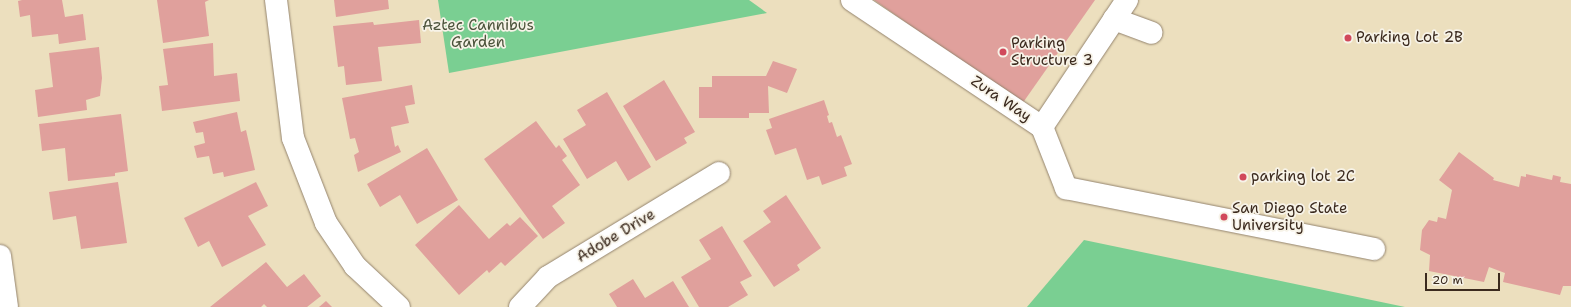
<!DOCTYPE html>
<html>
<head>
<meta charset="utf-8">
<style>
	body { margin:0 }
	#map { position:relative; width:1571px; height:307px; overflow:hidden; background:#ecdfbe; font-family:"Shantell Sans",sans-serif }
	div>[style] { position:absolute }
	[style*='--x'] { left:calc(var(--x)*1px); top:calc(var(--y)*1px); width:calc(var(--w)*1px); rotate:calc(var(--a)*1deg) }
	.green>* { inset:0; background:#7acf92 }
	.building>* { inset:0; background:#e0a09c }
	.roads { filter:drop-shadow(0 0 1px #94846e) drop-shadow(0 0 1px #94846e) }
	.minor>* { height:22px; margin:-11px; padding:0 11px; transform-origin:11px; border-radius:11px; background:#fff }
	.dots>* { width:11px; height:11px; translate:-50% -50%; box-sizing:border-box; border:2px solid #f7f3e8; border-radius:50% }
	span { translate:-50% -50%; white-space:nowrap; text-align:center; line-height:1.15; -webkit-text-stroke:3.5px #f7f3e8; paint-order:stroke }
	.park-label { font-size:15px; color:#4b533b }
	.poi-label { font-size:15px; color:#3b2a1e }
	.left { translate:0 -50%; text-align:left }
	.street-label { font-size:15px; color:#3b2a1e }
	.scale { position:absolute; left:1425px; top:273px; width:75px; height:18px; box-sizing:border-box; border:2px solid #3b2a1e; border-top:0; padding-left:5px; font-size:12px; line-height:14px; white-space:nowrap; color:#3b2a1e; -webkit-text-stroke:3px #f7f3e8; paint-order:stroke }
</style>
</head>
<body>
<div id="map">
	<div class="green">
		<i style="clip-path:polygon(438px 0,749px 0,767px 13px,449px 73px)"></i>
		<i style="clip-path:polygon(1084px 240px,1405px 307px,1027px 307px)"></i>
	</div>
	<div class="building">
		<i style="clip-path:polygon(22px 0,62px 0,65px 17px,83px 14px,86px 40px,59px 44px,58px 34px,32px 37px,30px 15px,20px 17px,18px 1px)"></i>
		<i style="clip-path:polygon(157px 0,209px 0,205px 2px,209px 36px,163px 43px)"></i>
		<i style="clip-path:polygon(334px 0,388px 0,389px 9px,336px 17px)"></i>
		<i style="clip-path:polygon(874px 0,1095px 0,1022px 104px)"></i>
		<i style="clip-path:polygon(419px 20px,421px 43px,378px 47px,382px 81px,346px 85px,344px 66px,338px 67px,333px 26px,373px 22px,374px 25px)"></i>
		<i style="clip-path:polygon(213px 43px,214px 76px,237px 73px,240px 101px,162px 111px,159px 86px,168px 85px,163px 49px)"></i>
		<i style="clip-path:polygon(99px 47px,102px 78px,100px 96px,86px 100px,87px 110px,38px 117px,35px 90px,53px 87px,49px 53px)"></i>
		<i style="clip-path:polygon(773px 61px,797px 69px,787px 93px,768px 86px,769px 113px,749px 113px,749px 118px,699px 118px,699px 87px,712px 87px,712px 76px,766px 76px)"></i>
		<i style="clip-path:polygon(664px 80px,695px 132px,684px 138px,687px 143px,656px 161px,623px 106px)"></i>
		<i style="clip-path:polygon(412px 85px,415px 104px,405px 106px,409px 123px,391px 127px,395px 147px,398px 145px,401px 152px,358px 172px,354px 155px,359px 152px,355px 138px,350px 139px,342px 98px)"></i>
		<i style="clip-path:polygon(607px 92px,651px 167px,628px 181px,616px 161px,587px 179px,563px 139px,586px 125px,577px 110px)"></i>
		<i style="clip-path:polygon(824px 100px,829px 115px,827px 116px,829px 123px,832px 122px,837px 137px,841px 135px,852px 164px,844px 167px,847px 176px,822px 185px,819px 176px,807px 180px,796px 148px,775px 155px,766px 130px,772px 128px,769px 119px)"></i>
		<i style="clip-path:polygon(237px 112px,241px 132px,246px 130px,255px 170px,224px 177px,223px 172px,213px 174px,209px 156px,197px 158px,194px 146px,205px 143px,203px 132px,196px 133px,193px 122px)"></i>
		<i style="clip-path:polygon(121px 114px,128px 171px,115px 173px,115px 176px,68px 181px,65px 148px,42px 151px,39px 124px)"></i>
		<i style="clip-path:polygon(536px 121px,556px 148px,559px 145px,567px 156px,562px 160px,580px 185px,552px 206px,565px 223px,543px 239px,484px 159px)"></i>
		<i style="clip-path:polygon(427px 148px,458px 200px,417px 224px,400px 195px,380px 207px,367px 184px)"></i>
		<i style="clip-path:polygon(1459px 152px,1494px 178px,1493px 180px,1519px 187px,1521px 176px,1526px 177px,1526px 174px,1552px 180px,1553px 175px,1561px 177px,1560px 182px,1571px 184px,1571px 286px,1563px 286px,1560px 295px,1503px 282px,1505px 273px,1489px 267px,1484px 282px,1429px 271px,1430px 255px,1420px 250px,1422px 230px,1429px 220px,1437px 222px,1438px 217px,1446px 219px,1452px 190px,1439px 180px)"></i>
		<i style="clip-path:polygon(118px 182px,127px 243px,81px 249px,76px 216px,53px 220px,49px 192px)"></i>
		<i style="clip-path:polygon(256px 182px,268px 206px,248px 216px,266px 245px,222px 267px,209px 241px,198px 247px,184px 218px)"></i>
		<i style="clip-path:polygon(786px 195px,821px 248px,797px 265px,800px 270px,774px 287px,743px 241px,771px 222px,763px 211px)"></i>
		<i style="clip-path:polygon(459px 205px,489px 239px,507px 223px,510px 226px,520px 217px,538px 236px,505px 266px,501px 262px,489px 273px,487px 270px,459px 295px,415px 245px)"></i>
		<i style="clip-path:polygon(722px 226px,752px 276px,740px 282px,748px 295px,728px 307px,699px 307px,681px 277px,711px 259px,699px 240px)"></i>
		<i style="clip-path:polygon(266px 262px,287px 287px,304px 274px,321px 296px,307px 307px,267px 307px,264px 304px,261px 307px,210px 307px)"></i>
		<i style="clip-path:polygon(633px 279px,645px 298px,673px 281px,689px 307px,617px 307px,609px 294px)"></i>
		<i style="clip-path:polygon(326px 301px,332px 307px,319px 307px)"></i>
	</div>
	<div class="roads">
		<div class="minor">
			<i style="--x:276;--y:0;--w:139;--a:83"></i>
			<i style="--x:293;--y:138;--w:91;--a:68.8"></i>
			<i style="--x:326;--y:223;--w:52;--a:56"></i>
			<i style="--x:355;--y:266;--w:60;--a:43"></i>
			<i style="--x:852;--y:0;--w:229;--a:33.8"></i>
			<i style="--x:1042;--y:127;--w:153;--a:-56.2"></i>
			<i style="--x:1114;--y:19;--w:40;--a:20.2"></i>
			<i style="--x:1042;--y:127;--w:66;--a:68.5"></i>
			<i style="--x:1066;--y:188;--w:314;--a:11.2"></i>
			<i style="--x:0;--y:256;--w:51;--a:82.2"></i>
			<i style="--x:520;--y:307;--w:41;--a:-47"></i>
			<i style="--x:548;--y:277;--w:200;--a:-31.3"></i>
		</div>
	</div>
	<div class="dots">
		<i style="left:1348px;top:38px;background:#d1495b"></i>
		<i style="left:1003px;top:52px;background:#d1495b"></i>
		<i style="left:1243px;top:177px;background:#d1495b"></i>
		<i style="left:1224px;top:217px;background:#d1495b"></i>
	</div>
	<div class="park-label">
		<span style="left:478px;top:34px">Aztec Cannibus<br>Garden</span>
	</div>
	<div class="poi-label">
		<span class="left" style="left:1356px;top:38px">Parking Lot 2B</span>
		<span class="left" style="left:1011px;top:52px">Parking<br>Structure 3</span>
		<span class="left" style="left:1251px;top:177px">parking lot 2C</span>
		<span class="left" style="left:1232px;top:217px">San Diego State<br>University</span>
	</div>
	<div class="street-label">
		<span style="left:1001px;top:99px;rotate:34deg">Zura Way</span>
		<span style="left:616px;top:236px;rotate:-31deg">Adobe Drive</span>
	</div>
	<div class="scale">20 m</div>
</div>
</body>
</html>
